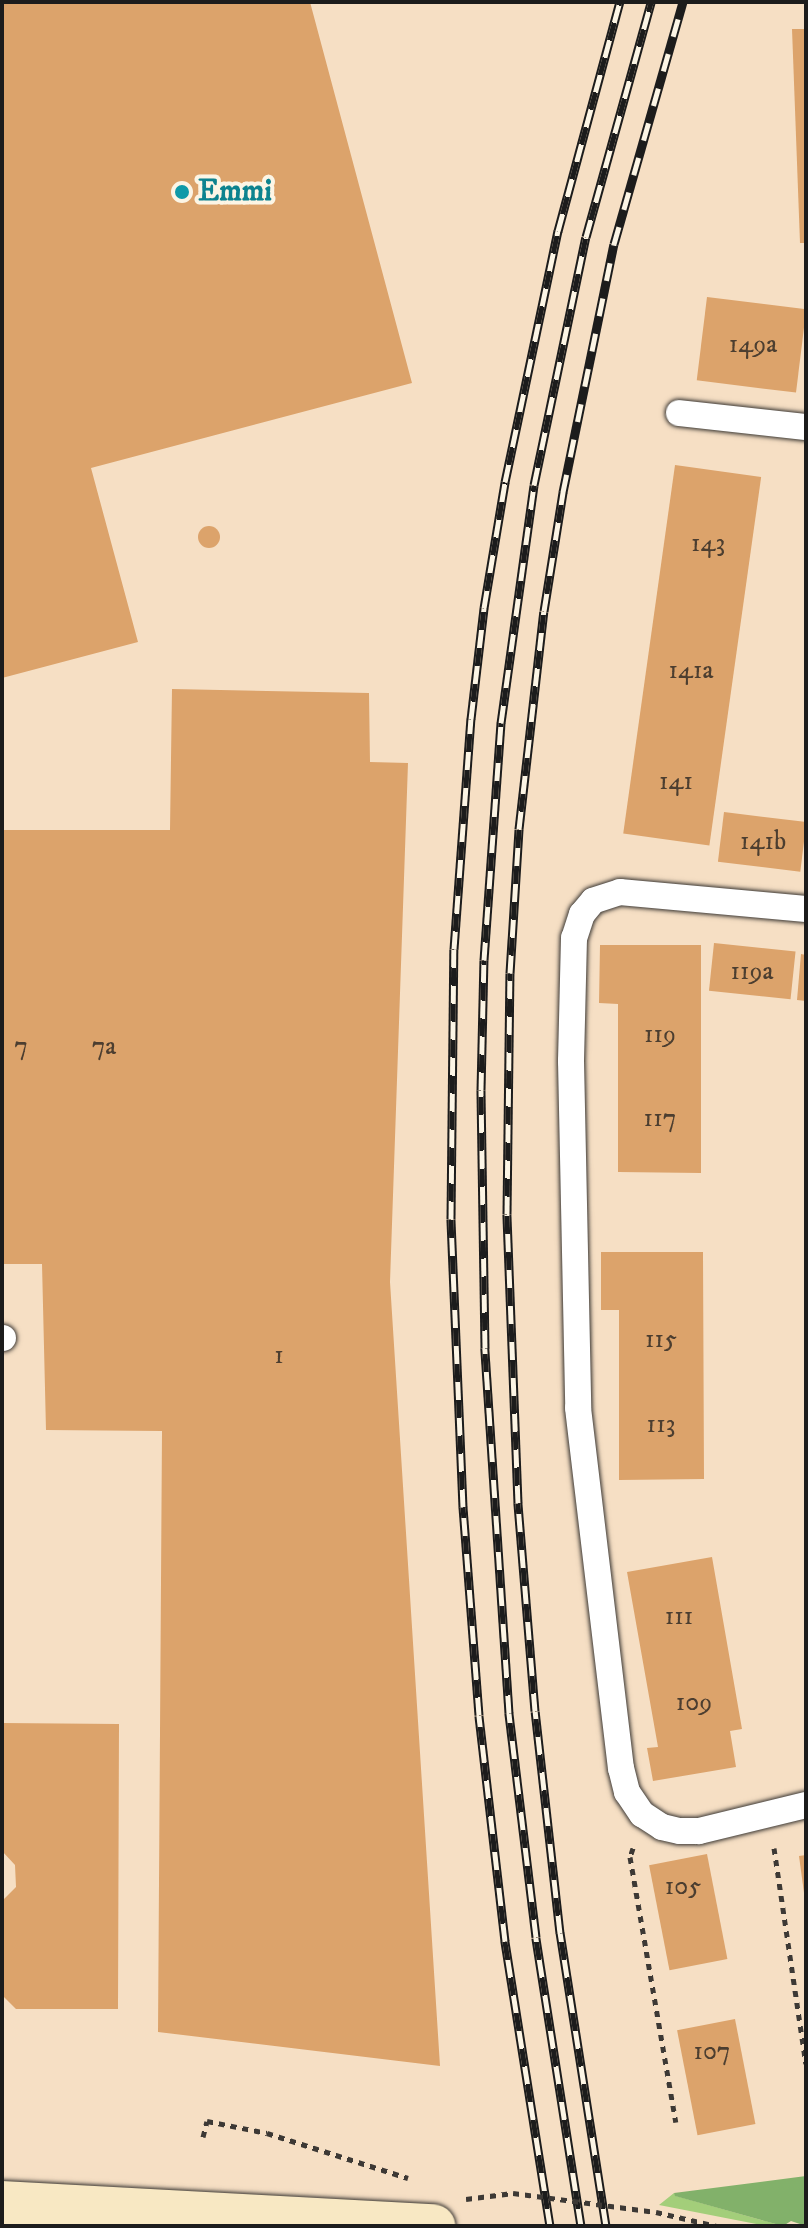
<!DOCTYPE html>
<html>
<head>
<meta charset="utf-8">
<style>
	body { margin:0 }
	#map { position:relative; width:808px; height:2228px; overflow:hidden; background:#f6dfc4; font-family:"IM FELL DW Pica",serif }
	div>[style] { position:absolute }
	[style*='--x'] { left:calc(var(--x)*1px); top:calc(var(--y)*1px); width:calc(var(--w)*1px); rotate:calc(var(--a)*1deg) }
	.green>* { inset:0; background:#a3ce7a }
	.forest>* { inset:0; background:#82b16a }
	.building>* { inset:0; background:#dca36b; transform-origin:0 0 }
	.round { border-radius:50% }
	.path>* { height:5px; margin-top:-2.5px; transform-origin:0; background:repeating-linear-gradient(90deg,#3d3935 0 6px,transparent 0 12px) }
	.roads { filter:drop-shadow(0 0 2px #3d3935) drop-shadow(0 0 2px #3d3935) }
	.lane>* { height:26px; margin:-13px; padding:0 13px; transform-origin:13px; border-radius:13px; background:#fff }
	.secondary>* { height:44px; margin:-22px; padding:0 22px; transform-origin:22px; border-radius:22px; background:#f8e8c3 }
	.rail>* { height:9px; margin-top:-4.5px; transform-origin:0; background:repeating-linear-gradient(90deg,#fcf5e5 0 18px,#1c1c1c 0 36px); box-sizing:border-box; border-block:2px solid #1c1c1c }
	.path-bridge>* { height:5px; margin-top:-2.5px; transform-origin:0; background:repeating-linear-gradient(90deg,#3d3935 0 6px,transparent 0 12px) }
	.dots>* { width:22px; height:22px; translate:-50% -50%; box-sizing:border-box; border:4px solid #fcf5e5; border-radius:50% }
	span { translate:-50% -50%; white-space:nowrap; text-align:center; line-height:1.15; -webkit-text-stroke:8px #fcf5e5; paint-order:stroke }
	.number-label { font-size:26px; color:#4c3e30 }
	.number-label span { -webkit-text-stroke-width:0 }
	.culture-label { font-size:30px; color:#0d838f; font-weight:700 }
	.left { translate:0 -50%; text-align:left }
	.frame { position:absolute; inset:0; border:4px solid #1c1c1c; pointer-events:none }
</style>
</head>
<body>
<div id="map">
	<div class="green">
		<i style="clip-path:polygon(674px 2193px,676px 2196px,783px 2226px,766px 2226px,659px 2205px)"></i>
	</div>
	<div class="forest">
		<i style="clip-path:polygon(806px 2176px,806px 2226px,791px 2221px,783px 2226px,675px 2196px,674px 2193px)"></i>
	</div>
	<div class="building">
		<i style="clip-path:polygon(2px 2px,310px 2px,412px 383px,91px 468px,138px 642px,2px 678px)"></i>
		<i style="clip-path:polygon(792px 29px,806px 29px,806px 243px,800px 243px)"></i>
		<i style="left:707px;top:297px;width:100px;height:84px;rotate:7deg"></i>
		<i style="left:675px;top:465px;width:87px;height:372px;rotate:8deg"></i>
		<i class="round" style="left:198px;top:526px;width:22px;height:22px"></i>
		<i style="clip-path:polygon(172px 689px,369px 693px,370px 762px,408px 763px,390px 1282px,440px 2066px,158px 2032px,162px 1431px,46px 1430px,42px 1264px,2px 1264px,2px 830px,170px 830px)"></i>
		<i style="left:724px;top:812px;width:83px;height:50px;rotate:7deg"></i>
		<i style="left:714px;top:943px;width:82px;height:48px;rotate:6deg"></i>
		<i style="clip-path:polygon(600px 945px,701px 945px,701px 1173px,618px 1172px,618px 1004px,599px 1003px)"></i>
		<i style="clip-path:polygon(801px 954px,806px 955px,806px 1001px,797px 1000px)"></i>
		<i style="clip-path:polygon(601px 1252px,703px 1252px,704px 1479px,619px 1480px,619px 1310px,601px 1310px)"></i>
		<i style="clip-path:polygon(712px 1557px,742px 1729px,730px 1731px,736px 1767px,653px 1781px,647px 1748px,658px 1747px,627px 1572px)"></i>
		<i style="clip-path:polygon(2px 1723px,119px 1724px,118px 2009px,16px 2009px,2px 1995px,2px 1901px,16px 1887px,15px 1865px,2px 1851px)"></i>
		<i style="left:707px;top:1854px;width:107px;height:59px;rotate:79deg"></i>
		<i style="clip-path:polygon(806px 1855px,806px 1893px,804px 1893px,799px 1856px)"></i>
		<i style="left:735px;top:2019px;width:107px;height:59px;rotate:79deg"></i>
	</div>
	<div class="path">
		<i style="--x:633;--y:1848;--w:9;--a:108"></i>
		<i style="--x:630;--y:1857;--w:269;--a:80.2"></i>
		<i style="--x:774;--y:1848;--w:218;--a:81.6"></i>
		<i style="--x:203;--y:2137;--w:16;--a:-76"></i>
		<i style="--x:207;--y:2121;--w:61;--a:11.3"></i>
		<i style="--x:267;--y:2133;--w:148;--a:17.7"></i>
		<i style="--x:466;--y:2199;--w:47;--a:-7.3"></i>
		<i style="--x:656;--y:2212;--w:62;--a:13.1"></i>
	</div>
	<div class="roads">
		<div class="lane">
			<i style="--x:679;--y:413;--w:128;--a:6.3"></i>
			<i style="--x:806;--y:909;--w:187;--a:-174.8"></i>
			<i style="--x:620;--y:892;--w:28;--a:162"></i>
			<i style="--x:593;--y:901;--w:17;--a:130"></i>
			<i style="--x:582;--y:914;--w:25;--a:108"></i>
			<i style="--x:574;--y:938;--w:123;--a:91.4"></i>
			<i style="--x:571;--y:1061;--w:347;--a:88.8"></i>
			<i style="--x:578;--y:1408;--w:363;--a:83.2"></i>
			<i style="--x:621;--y:1768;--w:25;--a:76"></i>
			<i style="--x:627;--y:1792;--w:27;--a:56"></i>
			<i style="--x:642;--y:1814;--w:24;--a:33"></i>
			<i style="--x:662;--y:1827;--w:18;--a:13"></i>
			<i style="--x:680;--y:1831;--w:19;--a:0"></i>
			<i style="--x:699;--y:1831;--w:110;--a:-13.7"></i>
			<i style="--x:2;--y:1338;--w:1;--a:0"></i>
		</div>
		<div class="secondary">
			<i style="--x:2;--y:2203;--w:432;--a:3.1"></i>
		</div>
	</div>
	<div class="rail">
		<i style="--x:550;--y:2226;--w:289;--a:-99"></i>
		<i style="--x:505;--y:1941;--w:227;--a:-96.6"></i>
		<i style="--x:479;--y:1715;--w:209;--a:-94.4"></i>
		<i style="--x:463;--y:1507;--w:288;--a:-92.4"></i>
		<i style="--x:451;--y:1219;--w:270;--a:-89.4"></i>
		<i style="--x:454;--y:949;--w:231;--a:-85.8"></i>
		<i style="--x:471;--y:719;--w:112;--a:-83.3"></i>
		<i style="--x:484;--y:608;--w:128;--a:-80.5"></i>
		<i style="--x:505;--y:482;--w:257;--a:-78.1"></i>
		<i style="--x:558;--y:231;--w:237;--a:-74.9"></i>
		<i style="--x:581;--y:2226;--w:292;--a:-98.9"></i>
		<i style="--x:536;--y:1937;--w:226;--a:-96.9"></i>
		<i style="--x:509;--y:1713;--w:366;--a:-93.8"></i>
		<i style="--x:485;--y:1348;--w:258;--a:-90.9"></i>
		<i style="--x:481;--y:1090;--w:130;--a:-88.7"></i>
		<i style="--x:484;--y:960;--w:238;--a:-85.9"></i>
		<i style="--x:501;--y:723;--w:240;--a:-82.1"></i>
		<i style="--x:534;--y:485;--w:253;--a:-78.2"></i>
		<i style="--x:586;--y:237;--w:244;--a:-74.5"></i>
		<i style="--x:606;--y:2226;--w:297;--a:-98.9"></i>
		<i style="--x:560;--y:1933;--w:223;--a:-96.4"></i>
		<i style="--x:535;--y:1711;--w:209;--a:-94.7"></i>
		<i style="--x:518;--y:1503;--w:289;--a:-92.2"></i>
		<i style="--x:507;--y:1214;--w:241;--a:-89.3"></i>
		<i style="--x:510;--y:973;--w:144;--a:-86.4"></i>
		<i style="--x:519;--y:829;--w:219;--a:-83.5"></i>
		<i style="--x:544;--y:611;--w:121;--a:-80.9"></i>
		<i style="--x:563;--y:492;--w:253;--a:-78.4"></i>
		<i style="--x:614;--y:244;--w:252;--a:-74.1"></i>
	</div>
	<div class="path-bridge">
		<i style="--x:513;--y:2193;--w:144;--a:7.6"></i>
	</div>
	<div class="dots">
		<i style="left:182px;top:192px;background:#0f9aa8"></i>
	</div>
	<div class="number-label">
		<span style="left:753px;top:345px">149a</span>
		<span style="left:708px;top:544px">143</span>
		<span style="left:691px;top:671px">141a</span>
		<span style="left:676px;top:782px">141</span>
		<span style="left:763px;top:842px">141b</span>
		<span style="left:752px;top:972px">119a</span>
		<span style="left:660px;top:1035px">119</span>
		<span style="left:21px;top:1047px">7</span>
		<span style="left:104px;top:1047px">7a</span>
		<span style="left:660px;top:1119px">117</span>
		<span style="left:661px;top:1340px">115</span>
		<span style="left:279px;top:1356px">1</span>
		<span style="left:661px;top:1425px">113</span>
		<span style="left:679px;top:1617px">111</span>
		<span style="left:694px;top:1703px">109</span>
		<span style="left:683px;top:1887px">105</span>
		<span style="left:712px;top:2052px">107</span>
	</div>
	<div class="culture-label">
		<span class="left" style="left:198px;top:192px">Emmi</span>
	</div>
	<div class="frame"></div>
</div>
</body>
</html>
